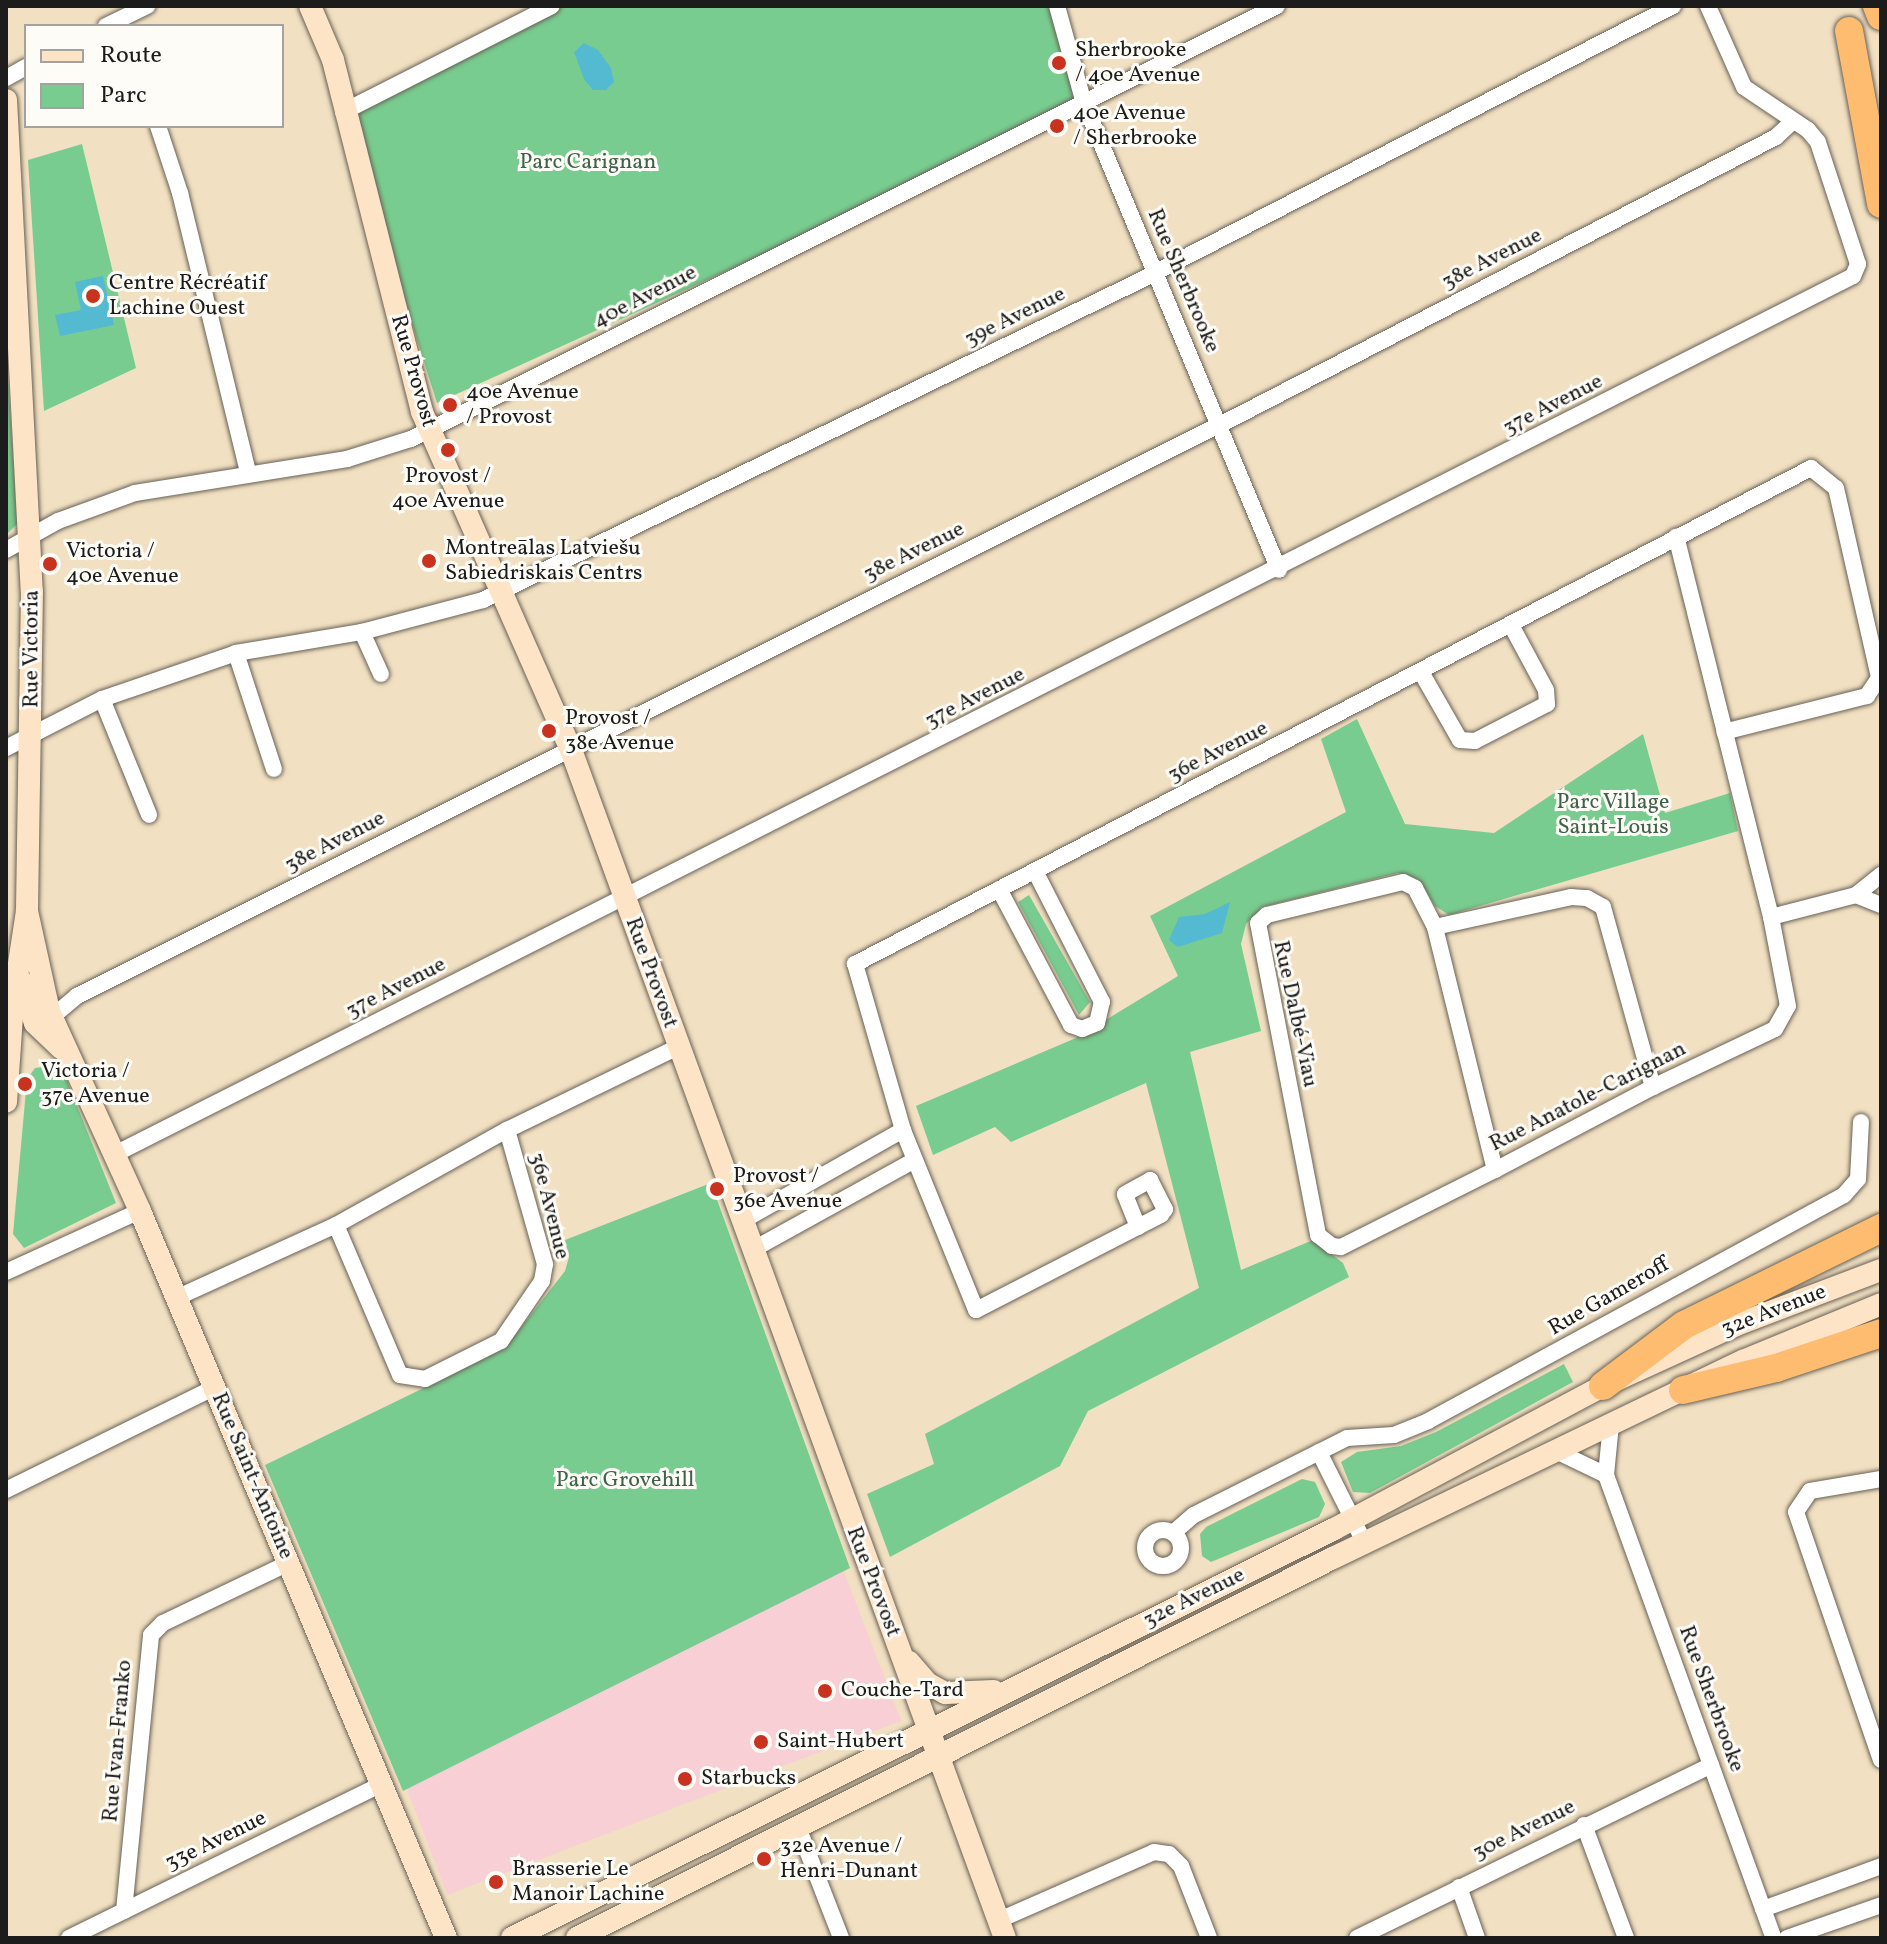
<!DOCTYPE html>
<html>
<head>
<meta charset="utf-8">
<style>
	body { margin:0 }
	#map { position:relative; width:1887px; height:1944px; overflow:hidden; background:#f2e0c2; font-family:Vollkorn,serif }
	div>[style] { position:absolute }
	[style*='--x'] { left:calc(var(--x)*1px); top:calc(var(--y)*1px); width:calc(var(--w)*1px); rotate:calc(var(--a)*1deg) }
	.built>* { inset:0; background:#f7cfd5; transform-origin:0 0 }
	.green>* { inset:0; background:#79cc8f }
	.water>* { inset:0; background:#53bad1 }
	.roads { filter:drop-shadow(0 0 2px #676156) drop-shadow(0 0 2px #676156) }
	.street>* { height:16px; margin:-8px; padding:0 8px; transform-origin:8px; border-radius:8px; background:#fff }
	.street>.ring { margin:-8px; padding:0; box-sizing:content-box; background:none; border:16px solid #fff; border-radius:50% }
	.secondary>* { height:22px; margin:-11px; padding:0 11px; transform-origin:11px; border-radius:11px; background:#fee4c6 }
	.highway>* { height:28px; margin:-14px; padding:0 14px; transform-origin:14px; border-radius:14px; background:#fdbc70 }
	.dots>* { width:22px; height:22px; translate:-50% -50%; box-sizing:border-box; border:4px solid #fdfcf7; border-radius:50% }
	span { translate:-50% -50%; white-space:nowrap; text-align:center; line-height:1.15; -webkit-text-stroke:6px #fdfcf7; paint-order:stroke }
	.poi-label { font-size:22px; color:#1c1c1c }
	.left { translate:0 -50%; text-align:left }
	.park-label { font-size:22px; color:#41624a }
	.street-label { font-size:22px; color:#1c1c1c }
	.frame { position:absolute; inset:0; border:8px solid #1c1c1c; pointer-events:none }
	.legend { position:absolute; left:24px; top:24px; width:260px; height:104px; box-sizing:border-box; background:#fdfcf7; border:2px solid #a3a29f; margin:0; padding:10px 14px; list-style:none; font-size:24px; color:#1c1c1c }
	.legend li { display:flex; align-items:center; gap:16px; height:40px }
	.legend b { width:40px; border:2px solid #a3a29f }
</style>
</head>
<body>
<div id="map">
	<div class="built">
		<i style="left:841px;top:1564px;width:168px;height:486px;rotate:69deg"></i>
	</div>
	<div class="green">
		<i style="clip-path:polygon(555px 6px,1057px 6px,1082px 109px,437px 403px,346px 113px)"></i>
		<i style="clip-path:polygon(82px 144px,136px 368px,44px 411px,28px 160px)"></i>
		<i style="clip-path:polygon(6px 344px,17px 524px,6px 535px)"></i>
		<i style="clip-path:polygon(1357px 719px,1405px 824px,1494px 833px,1643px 734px,1665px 813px,1730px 793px,1738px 831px,1449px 915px,1435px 906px,1418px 879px,1398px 873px,1262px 907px,1246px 924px,1241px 944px,1261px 1031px,1190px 1052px,1241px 1270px,1313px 1240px,1343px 1263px,1349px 1277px,1088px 1411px,1060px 1466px,890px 1557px,867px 1494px,934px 1464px,925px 1434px,1199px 1288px,1146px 1083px,1011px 1142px,995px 1127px,933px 1155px,916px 1106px,1076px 1038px,1178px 976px,1150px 916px,1346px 812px,1321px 739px)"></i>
		<i style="clip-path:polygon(1029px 895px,1090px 1002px,1079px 1015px,1018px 902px)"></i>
		<i style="clip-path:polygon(52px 1066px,65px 1076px,116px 1203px,24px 1248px,13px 1234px,27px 1079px,35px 1068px)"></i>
		<i style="clip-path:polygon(711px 1183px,850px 1568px,403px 1791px,265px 1465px,504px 1349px,565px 1271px,569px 1257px,565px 1240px)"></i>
		<i style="clip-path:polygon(1564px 1364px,1573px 1382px,1370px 1493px,1353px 1492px,1341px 1462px,1357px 1452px,1401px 1446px,1436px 1432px)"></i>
		<i style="clip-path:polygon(1302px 1479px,1315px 1482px,1325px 1504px,1319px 1517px,1211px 1562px,1202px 1556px,1200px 1534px,1206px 1527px)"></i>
	</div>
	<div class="water">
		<i style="clip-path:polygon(584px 43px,598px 50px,611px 68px,614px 82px,606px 90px,593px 90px,584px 79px,574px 52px)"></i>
		<i style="clip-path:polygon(103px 276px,114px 325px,60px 336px,55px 315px,81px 310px,75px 282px)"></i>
		<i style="clip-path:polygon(1230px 902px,1222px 933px,1178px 947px,1169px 940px,1179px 917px,1205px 914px)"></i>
	</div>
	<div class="roads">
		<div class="street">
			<i style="--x:1057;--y:6;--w:98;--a:74.5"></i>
			<i style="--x:1083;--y:100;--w:509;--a:67.36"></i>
			<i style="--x:106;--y:26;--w:46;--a:-26"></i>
			<i style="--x:6;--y:78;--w:23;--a:-29"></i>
			<i style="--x:343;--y:112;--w:234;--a:-26.9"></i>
			<i style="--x:158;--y:126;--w:71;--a:71.8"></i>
			<i style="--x:180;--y:193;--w:288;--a:76.3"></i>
			<i style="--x:6;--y:550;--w:60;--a:-29.1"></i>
			<i style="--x:58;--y:521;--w:82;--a:-20"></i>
			<i style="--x:135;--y:493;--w:215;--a:-9.1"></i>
			<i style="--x:347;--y:459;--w:67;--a:-17.4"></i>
			<i style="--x:411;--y:439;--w:968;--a:-26.57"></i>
			<i style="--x:362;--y:632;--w:46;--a:65.7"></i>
			<i style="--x:236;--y:653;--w:122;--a:71.9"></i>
			<i style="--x:1421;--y:672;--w:78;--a:60.2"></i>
			<i style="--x:1460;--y:740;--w:15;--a:4"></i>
			<i style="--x:1475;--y:741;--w:81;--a:-27.2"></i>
			<i style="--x:1547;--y:704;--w:14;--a:-94"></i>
			<i style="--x:1546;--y:690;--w:74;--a:-118.3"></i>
			<i style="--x:102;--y:699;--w:125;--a:67.9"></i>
			<i style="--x:6;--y:748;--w:108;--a:-27"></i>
			<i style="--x:102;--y:699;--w:142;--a:-18.9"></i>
			<i style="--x:236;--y:653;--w:128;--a:-9.5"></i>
			<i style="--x:362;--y:632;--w:125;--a:-14.8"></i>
			<i style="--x:483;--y:600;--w:727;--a:-25.93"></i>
			<i style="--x:1137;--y:282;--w:603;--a:-27.25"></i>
			<i style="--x:999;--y:889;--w:154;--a:62.1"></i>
			<i style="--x:1071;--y:1025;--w:12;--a:20"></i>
			<i style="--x:1082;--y:1029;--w:16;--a:-22"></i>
			<i style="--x:1097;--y:1023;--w:22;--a:-77"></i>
			<i style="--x:1102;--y:1002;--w:147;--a:-117.1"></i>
			<i style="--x:1856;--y:895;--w:27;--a:22"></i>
			<i style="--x:1771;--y:917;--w:88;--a:-14.5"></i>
			<i style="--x:1856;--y:895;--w:32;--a:-39"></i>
			<i style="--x:1435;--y:927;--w:139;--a:-12.4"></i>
			<i style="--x:1571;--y:897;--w:16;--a:4"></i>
			<i style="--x:1587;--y:898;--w:18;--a:29"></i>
			<i style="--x:1603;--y:907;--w:187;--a:74.5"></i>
			<i style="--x:52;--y:1017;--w:33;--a:-40"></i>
			<i style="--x:77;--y:996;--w:1301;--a:-26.57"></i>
			<i style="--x:1241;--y:414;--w:602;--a:-27.37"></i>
			<i style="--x:1776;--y:137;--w:23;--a:-43"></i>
			<i style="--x:115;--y:1154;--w:1947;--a:-26.8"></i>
			<i style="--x:1853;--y:276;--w:13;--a:-67"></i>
			<i style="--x:1858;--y:264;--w:128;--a:-108.2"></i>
			<i style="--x:1818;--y:142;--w:16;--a:-130"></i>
			<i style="--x:1808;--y:130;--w:77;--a:-146.1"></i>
			<i style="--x:1744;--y:87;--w:89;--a:-114"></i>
			<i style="--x:1495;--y:1170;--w:250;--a:-103.9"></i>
			<i style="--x:1435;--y:927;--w:44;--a:-117.1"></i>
			<i style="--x:1415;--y:888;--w:13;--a:-153"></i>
			<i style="--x:1403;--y:882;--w:140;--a:166.4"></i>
			<i style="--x:1267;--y:915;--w:12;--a:138"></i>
			<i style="--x:1258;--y:923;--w:318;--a:79.1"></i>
			<i style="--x:1318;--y:1235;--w:18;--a:38"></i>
			<i style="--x:1332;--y:1246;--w:9;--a:6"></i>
			<i style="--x:1341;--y:1247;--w:172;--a:-26.6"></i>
			<i style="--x:1495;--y:1170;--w:178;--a:-27.7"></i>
			<i style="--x:1653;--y:1087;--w:135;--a:-25.4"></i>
			<i style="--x:1775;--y:1029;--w:26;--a:-61"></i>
			<i style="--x:1788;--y:1006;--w:91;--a:-100.8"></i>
			<i style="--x:1771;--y:917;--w:392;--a:-104"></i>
			<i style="--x:742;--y:1221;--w:185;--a:-29.5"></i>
			<i style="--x:336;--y:1225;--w:163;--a:66.9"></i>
			<i style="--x:400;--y:1375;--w:25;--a:9"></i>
			<i style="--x:425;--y:1379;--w:85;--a:-26.6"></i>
			<i style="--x:501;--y:1341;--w:73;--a:-55.7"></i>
			<i style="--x:542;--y:1281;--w:17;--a:-80"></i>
			<i style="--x:545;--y:1264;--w:139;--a:-105.8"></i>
			<i style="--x:1138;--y:1227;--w:35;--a:-112"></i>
			<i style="--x:1125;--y:1194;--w:29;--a:-29"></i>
			<i style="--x:1150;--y:1180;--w:33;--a:63"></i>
			<i style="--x:1165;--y:1209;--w:7;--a:124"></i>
			<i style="--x:1161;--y:1215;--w:208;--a:152.8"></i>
			<i style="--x:976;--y:1310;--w:194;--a:-112.1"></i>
			<i style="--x:903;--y:1130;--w:173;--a:-106.1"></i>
			<i style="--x:855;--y:964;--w:1077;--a:-27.42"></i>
			<i style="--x:1811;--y:468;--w:32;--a:39"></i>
			<i style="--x:1836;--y:488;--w:195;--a:77.2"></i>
			<i style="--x:1879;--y:678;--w:22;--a:124"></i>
			<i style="--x:1867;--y:696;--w:147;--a:165.9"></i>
			<i style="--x:752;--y:1250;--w:186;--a:-28.9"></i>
			<i style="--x:6;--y:1272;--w:147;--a:-24.5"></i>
			<i style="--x:176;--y:1298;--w:176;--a:-24.5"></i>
			<i style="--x:336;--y:1225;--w:196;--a:-29.1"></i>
			<i style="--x:507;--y:1130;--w:190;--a:-25.9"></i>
			<i style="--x:1611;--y:1424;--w:51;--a:95.6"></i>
			<i style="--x:1606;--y:1475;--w:493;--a:70.1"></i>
			<i style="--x:1556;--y:1451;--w:55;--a:25.6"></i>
			<i style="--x:1319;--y:1452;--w:103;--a:63.4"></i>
			<i style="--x:1881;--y:1479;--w:72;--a:170.4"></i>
			<i style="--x:1810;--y:1491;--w:25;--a:124"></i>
			<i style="--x:1796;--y:1512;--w:262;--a:71.1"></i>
			<i style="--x:6;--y:1490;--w:233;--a:-26.2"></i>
			<i class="ring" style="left:1145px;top:1530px;width:20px;height:20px"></i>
			<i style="--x:1173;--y:1533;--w:28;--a:-41"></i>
			<i style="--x:1194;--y:1515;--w:171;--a:-26.7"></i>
			<i style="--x:1347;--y:1438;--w:47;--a:-3.7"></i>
			<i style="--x:1394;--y:1435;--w:37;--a:-22"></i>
			<i style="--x:1428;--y:1421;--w:473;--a:-28.5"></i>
			<i style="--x:1844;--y:1195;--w:21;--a:-49"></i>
			<i style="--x:1858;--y:1179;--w:57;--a:-87"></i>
			<i style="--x:1584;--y:1825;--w:121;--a:69.6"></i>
			<i style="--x:798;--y:1827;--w:119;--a:68.8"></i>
			<i style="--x:1459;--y:1887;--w:54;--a:70.6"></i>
			<i style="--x:1763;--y:1909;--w:126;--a:-20"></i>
			<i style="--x:124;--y:1911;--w:277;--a:-84.4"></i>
			<i style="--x:151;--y:1635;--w:17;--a:-45"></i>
			<i style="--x:163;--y:1623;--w:140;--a:-25.5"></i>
			<i style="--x:997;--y:1921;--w:171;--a:-23.7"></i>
			<i style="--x:1154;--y:1852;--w:15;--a:8"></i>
			<i style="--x:1169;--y:1854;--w:17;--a:45"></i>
			<i style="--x:1181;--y:1866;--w:77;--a:68.7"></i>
			<i style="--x:69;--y:1938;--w:349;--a:-26.2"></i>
			<i style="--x:1357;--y:1938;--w:394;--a:-26"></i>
			<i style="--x:1787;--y:1938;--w:100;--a:-19.3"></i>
		</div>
		<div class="secondary">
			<i style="--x:310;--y:6;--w:59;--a:66.9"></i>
			<i style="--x:333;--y:60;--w:363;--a:75.8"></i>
			<i style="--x:422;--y:412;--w:366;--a:66.2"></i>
			<i style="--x:570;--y:747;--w:1268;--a:69.94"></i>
			<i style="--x:6;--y:100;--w:492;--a:87"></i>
			<i style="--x:32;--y:591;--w:320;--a:90.9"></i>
			<i style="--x:27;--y:911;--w:92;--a:98.7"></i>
			<i style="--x:13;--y:1002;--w:100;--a:94"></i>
			<i style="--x:27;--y:911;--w:102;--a:77.6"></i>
			<i style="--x:49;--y:1011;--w:220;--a:65.5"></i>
			<i style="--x:140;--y:1211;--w:789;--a:67.17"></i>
			<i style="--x:21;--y:981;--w:44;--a:71.6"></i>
			<i style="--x:35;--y:1023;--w:37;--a:44"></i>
			<i style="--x:909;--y:1662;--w:28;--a:49"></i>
			<i style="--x:927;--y:1683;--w:21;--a:29"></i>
			<i style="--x:945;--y:1693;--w:49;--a:-2.3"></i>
			<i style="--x:512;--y:1938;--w:918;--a:-26.45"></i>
			<i style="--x:1334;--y:1529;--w:305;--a:-28"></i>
			<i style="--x:1603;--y:1386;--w:146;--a:-24.6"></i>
			<i style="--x:1736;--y:1325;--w:155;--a:-20.8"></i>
			<i style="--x:577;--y:1938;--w:846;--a:-26.69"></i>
			<i style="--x:1333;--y:1558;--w:455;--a:-25.7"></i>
			<i style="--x:1743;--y:1361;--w:149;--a:-22.4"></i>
		</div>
		<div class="highway">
			<i style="--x:1877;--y:6;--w:11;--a:68"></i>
			<i style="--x:1849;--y:31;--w:176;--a:79.5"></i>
			<i style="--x:1603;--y:1386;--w:101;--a:-37"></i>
			<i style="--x:1684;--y:1325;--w:220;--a:-26.2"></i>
			<i style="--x:1683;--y:1390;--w:96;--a:-13.3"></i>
			<i style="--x:1776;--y:1368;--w:111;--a:-18.4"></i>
		</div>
	</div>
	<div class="dots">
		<i style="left:1059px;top:63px;background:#c8321e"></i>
		<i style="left:1057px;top:126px;background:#c8321e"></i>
		<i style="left:93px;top:296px;background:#c8321e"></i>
		<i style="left:450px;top:405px;background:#c8321e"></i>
		<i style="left:448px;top:450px;background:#c8321e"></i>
		<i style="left:429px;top:561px;background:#c8321e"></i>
		<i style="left:50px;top:564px;background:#c8321e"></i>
		<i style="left:549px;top:731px;background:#c8321e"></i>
		<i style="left:25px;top:1084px;background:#c8321e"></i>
		<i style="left:717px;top:1189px;background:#c8321e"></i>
		<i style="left:825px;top:1691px;background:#c8321e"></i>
		<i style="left:761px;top:1742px;background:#c8321e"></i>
		<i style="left:685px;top:1779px;background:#c8321e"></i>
		<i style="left:764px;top:1859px;background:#c8321e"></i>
		<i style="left:496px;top:1882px;background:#c8321e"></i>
	</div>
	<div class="poi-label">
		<span class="left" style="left:1075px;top:63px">Sherbrooke<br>/ 40e Avenue</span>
		<span class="left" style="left:1073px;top:126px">40e Avenue<br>/ Sherbrooke</span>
		<span class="left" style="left:109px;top:296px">Centre Récréatif<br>Lachine Ouest</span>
		<span class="left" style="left:466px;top:405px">40e Avenue<br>/ Provost</span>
		<span style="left:448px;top:489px">Provost /<br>40e Avenue</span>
		<span class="left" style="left:445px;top:561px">Montreālas Latviešu<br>Sabiedriskais Centrs</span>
		<span class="left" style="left:66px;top:564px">Victoria /<br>40e Avenue</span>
		<span class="left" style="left:565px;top:731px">Provost /<br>38e Avenue</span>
		<span class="left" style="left:41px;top:1084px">Victoria /<br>37e Avenue</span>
		<span class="left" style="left:733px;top:1189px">Provost /<br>36e Avenue</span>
		<span class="left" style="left:841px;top:1691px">Couche-Tard</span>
		<span class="left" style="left:777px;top:1742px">Saint-Hubert</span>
		<span class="left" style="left:701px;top:1779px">Starbucks</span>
		<span class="left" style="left:780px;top:1859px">32e Avenue /<br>Henri-Dunant</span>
		<span class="left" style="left:512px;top:1882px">Brasserie Le<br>Manoir Lachine</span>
	</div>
	<div class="park-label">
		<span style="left:588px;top:163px">Parc Carignan</span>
		<span style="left:1613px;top:815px">Parc Village<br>Saint-Louis</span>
		<span style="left:625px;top:1481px">Parc Grovehill</span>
	</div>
	<div class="street-label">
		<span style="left:1492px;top:259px;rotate:-27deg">38e Avenue</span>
		<span style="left:1183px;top:281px;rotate:67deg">Rue Sherbrooke</span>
		<span style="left:645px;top:297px;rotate:-27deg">40e Avenue</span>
		<span style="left:1015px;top:317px;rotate:-26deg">39e Avenue</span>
		<span style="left:413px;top:371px;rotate:74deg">Rue Provost</span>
		<span style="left:1553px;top:405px;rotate:-27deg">37e Avenue</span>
		<span style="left:914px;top:552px;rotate:-26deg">38e Avenue</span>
		<span style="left:32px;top:649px;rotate:-90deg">Rue Victoria</span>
		<span style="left:975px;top:698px;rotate:-27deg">37e Avenue</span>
		<span style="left:1218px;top:752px;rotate:-27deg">36e Avenue</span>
		<span style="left:335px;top:842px;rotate:-27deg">38e Avenue</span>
		<span style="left:651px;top:973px;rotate:70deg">Rue Provost</span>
		<span style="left:396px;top:988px;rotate:-27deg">37e Avenue</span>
		<span style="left:1295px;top:1014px;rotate:78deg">Rue Dalbé-Viau</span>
		<span style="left:1588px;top:1097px;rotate:-27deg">Rue Anatole-Carignan</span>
		<span style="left:549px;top:1206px;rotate:76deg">36e Avenue</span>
		<span style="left:1609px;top:1297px;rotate:-30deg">Rue Gameroff</span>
		<span style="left:1774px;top:1311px;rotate:-21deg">32e Avenue</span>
		<span style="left:252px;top:1476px;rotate:67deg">Rue Saint-Antoine</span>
		<span style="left:873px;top:1582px;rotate:69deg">Rue Provost</span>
		<span style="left:1194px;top:1598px;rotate:-26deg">32e Avenue</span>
		<span style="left:1711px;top:1699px;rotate:70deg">Rue Sherbrooke</span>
		<span style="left:118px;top:1741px;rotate:-85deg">Rue Ivan-Franko</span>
		<span style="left:1524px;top:1830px;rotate:-26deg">30e Avenue</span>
		<span style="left:216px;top:1841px;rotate:-26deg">33e Avenue</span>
	</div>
	<div class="frame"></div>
	<ul class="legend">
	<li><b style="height:10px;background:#fee4c6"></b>Route</li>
	<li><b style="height:22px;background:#79cc8f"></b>Parc</li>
	</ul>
</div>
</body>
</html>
